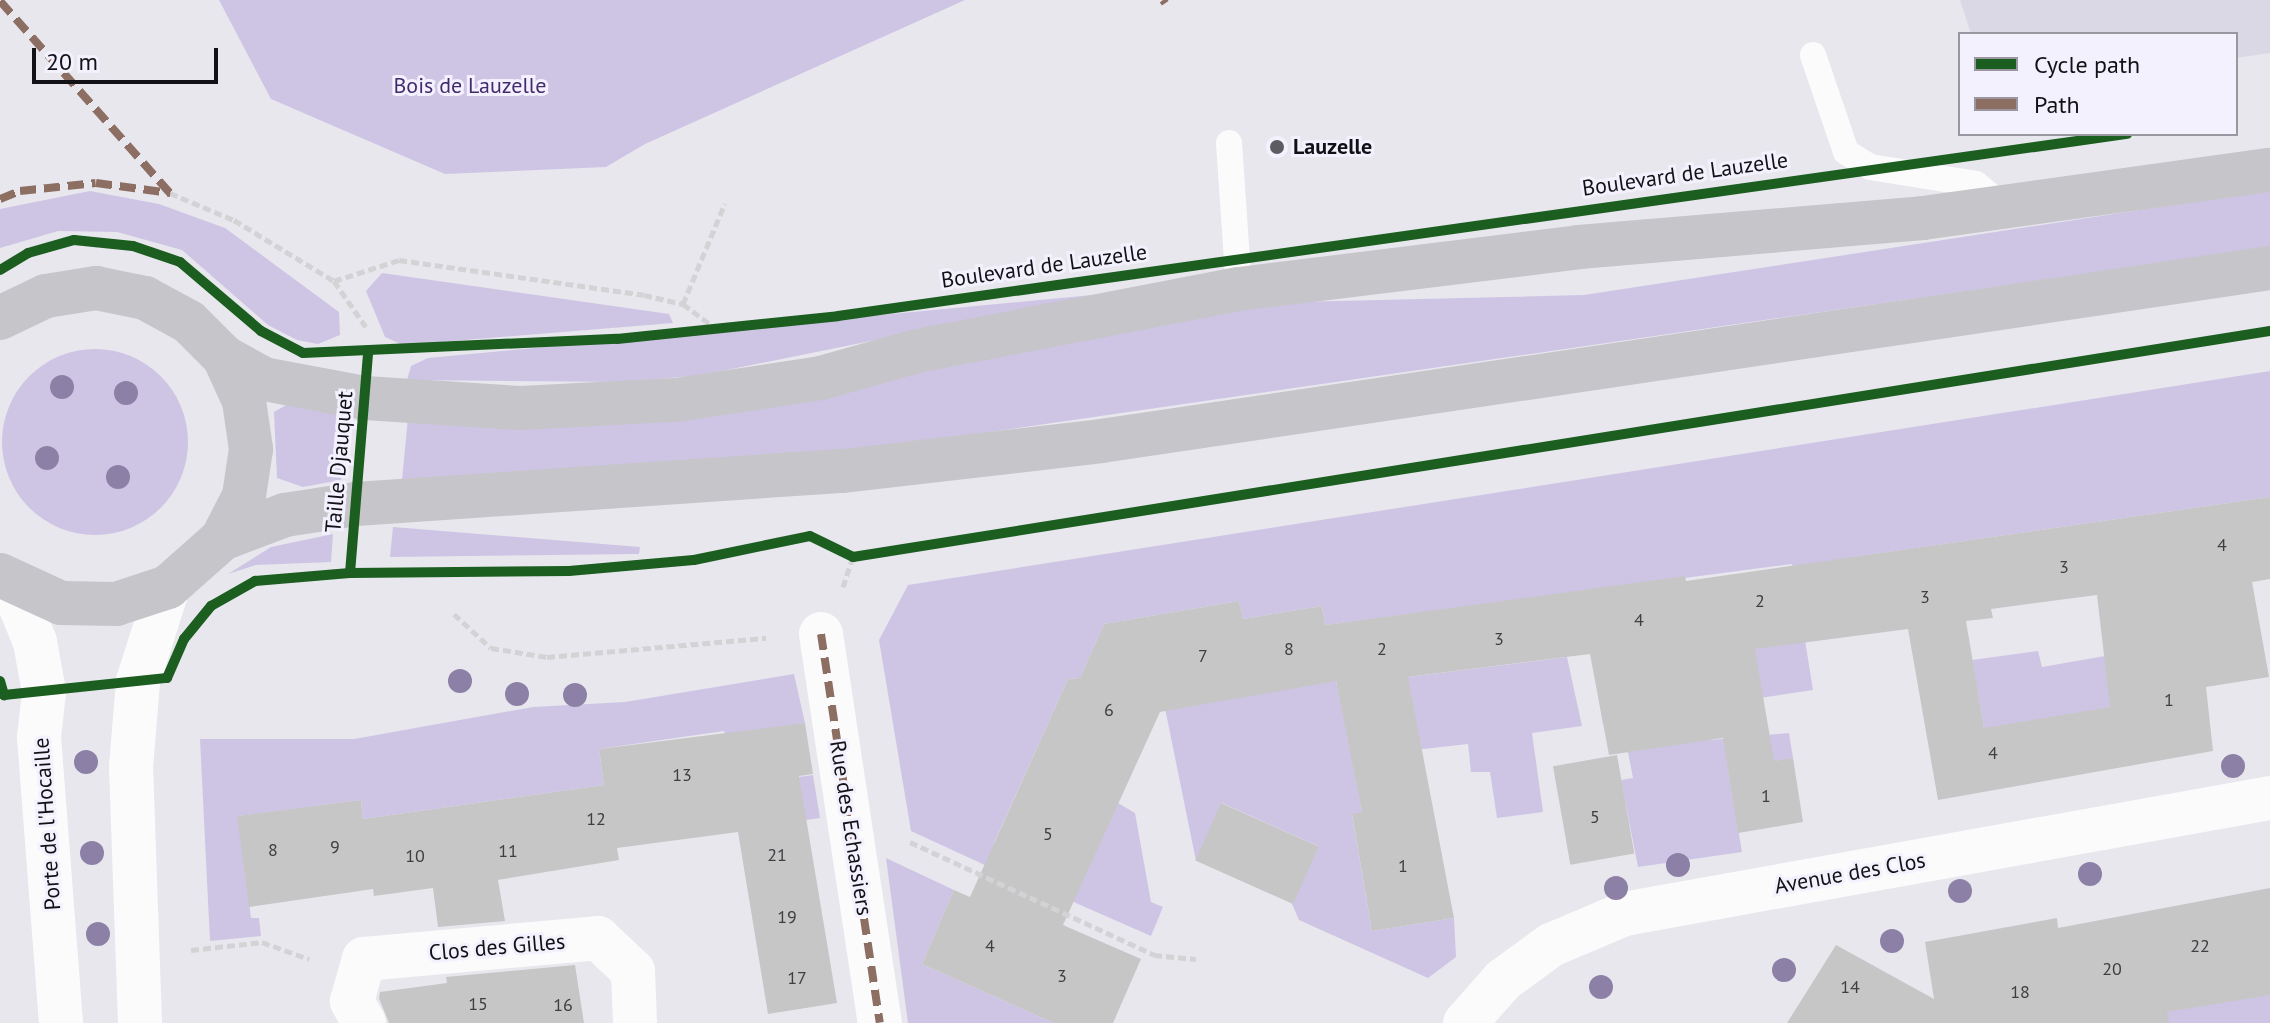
<!DOCTYPE html>
<html>
<head>
<meta charset="utf-8">
<style>
	body { margin:0 }
	#map { position:relative; width:2270px; height:1023px; overflow:hidden; background:#e8e7ee; font-family:"PT Sans",sans-serif }
	div>[style] { position:absolute }
	[style*='--x'] { left:calc(var(--x)*1px); top:calc(var(--y)*1px); width:calc(var(--w)*1px); rotate:calc(var(--a)*1deg) }
	.built>* { inset:0; background:#dad8e4 }
	.green>* { inset:0; background:#cec5e5 }
	.round { border-radius:50% }
	.building>* { inset:0; background:#c6c6c7; transform-origin:0 0 }
	.path>* { height:5px; margin-top:-2.5px; transform-origin:0; background:repeating-linear-gradient(90deg,#d3d2d4 0 8px,transparent 0 12px) }
	.lane>* { height:26px; margin:-13px; padding:0 13px; transform-origin:13px; border-radius:13px; background:#fcfbfc }
	.street>* { height:44px; margin:-22px; padding:0 22px; transform-origin:22px; border-radius:22px; background:#fcfbfc }
	.secondary>* { height:44px; margin:-22px; padding:0 22px; transform-origin:22px; border-radius:22px; background:#c6c5ca }
	.quiet>* { height:8px; margin-top:-4px; transform-origin:0; background:repeating-linear-gradient(90deg,#8d6e63 0 16px,transparent 0 24px) }
	.cycleway>* { height:10px; margin:-5px; padding:0 5px; transform-origin:5px; border-radius:5px; background:#1b5e20 }
	.trees>* { width:24px; height:24px; margin:-12px; border-radius:50%; background:#8d80a7 }
	.dots>* { width:22px; height:22px; translate:-50% -50%; box-sizing:border-box; border:4px solid #f4f1fe; border-radius:50% }
	span { translate:-50% -50%; white-space:nowrap; text-align:center; line-height:1.15; -webkit-text-stroke:6px #f4f1fe; paint-order:stroke }
	.number-label { font-size:18px; color:#3f3e42 }
	.number-label span { -webkit-text-stroke-width:0 }
	.park-label { font-size:22px; color:#422b6d }
	.poi-label { font-size:22px; color:#121116; font-weight:700 }
	.left { translate:0 -50%; text-align:left }
	.street-label { font-size:22px; color:#121116 }
	.legend { position:absolute; left:1958px; top:32px; width:280px; height:104px; box-sizing:border-box; background:#f4f1fe; border:2px solid #9a97a1; margin:0; padding:10px 14px; list-style:none; font-size:24px; color:#121116 }
	.legend li { display:flex; align-items:center; gap:16px; height:40px }
	.legend b { width:40px; border:2px solid #9a97a1 }
	.scale { position:absolute; left:32px; top:48px; width:186px; height:36px; box-sizing:border-box; border:4px solid #121116; border-top:0; padding-left:10px; font-size:24px; line-height:28px; white-space:nowrap; color:#121116; -webkit-text-stroke:6px #f4f1fe; paint-order:stroke }
</style>
</head>
<body>
<div id="map">
	<div class="built">
		<i style="clip-path:polygon(1960px 0,2270px 0,2270px 53px,2236px 58px,2236px 34px,1971px 34px)"></i>
	</div>
	<div class="green">
		<i style="clip-path:polygon(219px 0,965px 0,645px 144px,606px 167px,445px 174px,271px 99px)"></i>
		<i style="clip-path:polygon(2270px 190px,2270px 247px,887px 447px,402px 480px,408px 417px,1295px 302px,1584px 295px)"></i>
		<i style="clip-path:polygon(90px 191px,159px 204px,225px 228px,339px 312px,340px 335px,318px 344px,297px 340px,268px 325px,182px 250px,117px 232px,58px 231px,0 248px,0 209px)"></i>
		<i style="clip-path:polygon(382px 273px,669px 314px,673px 323px,403px 345px,385px 337px,366px 291px)"></i>
		<i style="clip-path:polygon(1103px 294px,702px 375px,626px 382px,407px 380px,411px 366px,428px 358px)"></i>
		<i class="round" style="left:2px;top:349px;width:186px;height:186px"></i>
		<i style="clip-path:polygon(2270px 371px,2270px 497px,1854px 557px,1803px 625px,1792px 564px,1325px 625px,1322px 606px,1243px 619px,1239px 601px,1104px 624px,1080px 678px,1068px 679px,994px 843px,1000px 872px,911px 831px,879px 640px,908px 585px)"></i>
		<i style="clip-path:polygon(288px 404px,347px 411px,341px 480px,303px 487px,277px 478px,274px 412px)"></i>
		<i style="clip-path:polygon(393px 527px,640px 547px,639px 554px,390px 557px)"></i>
		<i style="clip-path:polygon(333px 534px,331px 562px,256px 565px,228px 574px,271px 547px)"></i>
		<i style="clip-path:polygon(1804px 634px,1813px 690px,1706px 706px,1711px 740px,1789px 733px,1793px 758px,1728px 769px,1742px 852px,1638px 867px,1621px 780px,1633px 778px,1628px 752px,1680px 743px,1674px 712px,1603px 724px,1593px 665px)"></i>
		<i style="clip-path:polygon(2038px 651px,2042px 667px,2122px 653px,2141px 763px,1984px 728px,1972px 660px)"></i>
		<i style="clip-path:polygon(1567px 657px,1582px 726px,1532px 733px,1543px 812px,1497px 818px,1490px 772px,1471px 772px,1468px 744px,1352px 757px,1362px 812px,1352px 815px,1372px 931px,1454px 918px,1456px 957px,1428px 978px,1299px 920px,1292px 904px,1318px 846px,1222px 803px,1196px 861px,1165px 708px,1334px 672px,1337px 686px)"></i>
		<i style="clip-path:polygon(794px 674px,805px 723px,757px 731px,748px 784px,813px 775px,820px 818px,738px 830px,724px 731px,599px 749px,604px 785px,363px 819px,361px 800px,238px 816px,251px 918px,259px 918px,261px 936px,210px 941px,200px 739px,354px 739px,533px 707px,625px 702px)"></i>
		<i style="clip-path:polygon(1118px 803px,1135px 813px,1151px 902px,1163px 907px,1151px 936px,1069px 900px)"></i>
		<i style="clip-path:polygon(886px 858px,954px 890px,922px 964px,1054px 1023px,908px 1023px)"></i>
		<i style="clip-path:polygon(2270px 995px,2270px 1023px,2153px 1023px,2164px 997px)"></i>
	</div>
	<div class="building">
		<i style="clip-path:polygon(evenodd,2270px 497px,2270px 579px,2252px 582px,2269px 677px,2206px 687px,2213px 751px,1938px 800px,1908px 629px,1755px 649px,1774px 761px,1793px 758px,1803px 822px,1738px 833px,1723px 738px,1609px 755px,1590px 654px,1408px 677px,1454px 918px,1372px 931px,1352px 814px,1362px 812px,1336px 681px,1160px 712px,1063px 925px,1141px 959px,1113px 1023px,1054px 1023px,922px 964px,954px 890px,970px 897px,1068px 679px,1080px 678px,1104px 624px,1239px 601px,1243px 619px,1322px 606px,1325px 625px,1685px 576px,1686px 581px,2270px 497px,2097px 595px,2110px 707px,1984px 728px,1966px 621px,1993px 618px,1991px 609px,2097px 595px)"></i>
		<i style="clip-path:polygon(805px 723px,813px 774px,799px 776px,837px 1003px,768px 1014px,738px 832px,617px 848px,619px 860px,498px 880px,505px 921px,438px 927px,433px 888px,374px 896px,373px 889px,249px 907px,237px 816px,361px 800px,363px 819px,604px 785px,599px 749px)"></i>
		<i style="left:1617px;top:755px;width:100px;height:65px;rotate:80deg"></i>
		<i style="left:1221px;top:803px;width:107px;height:63px;rotate:24deg"></i>
		<i style="clip-path:polygon(2270px 888px,2270px 995px,2167px 1012px,2169px 1023px,1787px 1023px,1836px 945px,1934px 999px,1925px 942px,2057px 918px,2058px 928px)"></i>
		<i style="clip-path:polygon(575px 965px,584px 1023px,389px 1023px,379px 998px,380px 992px,447px 983px,446px 977px)"></i>
	</div>
	<div class="path">
		<i style="--x:170;--y:193;--w:69;--a:22.9"></i>
		<i style="--x:234;--y:220;--w:117;--a:31.4"></i>
		<i style="--x:334;--y:281;--w:56;--a:55.2"></i>
		<i style="--x:334;--y:281;--w:68;--a:-17.9"></i>
		<i style="--x:399;--y:260;--w:247;--a:8.1"></i>
		<i style="--x:644;--y:295;--w:40;--a:13"></i>
		<i style="--x:683;--y:304;--w:44;--a:36.6"></i>
		<i style="--x:683;--y:304;--w:109;--a:-67.4"></i>
		<i style="--x:843;--y:587;--w:32;--a:-72"></i>
		<i style="--x:454;--y:614;--w:50;--a:42.6"></i>
		<i style="--x:491;--y:648;--w:57;--a:9.1"></i>
		<i style="--x:547;--y:657;--w:220;--a:-5"></i>
		<i style="--x:910;--y:842;--w:269;--a:24.8"></i>
		<i style="--x:1154;--y:955;--w:42;--a:5.4"></i>
		<i style="--x:191;--y:950;--w:71;--a:-6.4"></i>
		<i style="--x:262;--y:942;--w:50;--a:19.9"></i>
	</div>
	<div class="lane">
		<i style="--x:1813;--y:55;--w:102;--a:71.2"></i>
		<i style="--x:1846;--y:152;--w:28;--a:32"></i>
		<i style="--x:1870;--y:167;--w:107;--a:9.1"></i>
		<i style="--x:1976;--y:184;--w:35;--a:40"></i>
		<i style="--x:1229;--y:143;--w:146;--a:86.1"></i>
	</div>
	<div class="street">
		<i style="--x:11;--y:583;--w:64;--a:67.9"></i>
		<i style="--x:35;--y:642;--w:51;--a:79.8"></i>
		<i style="--x:44;--y:692;--w:45;--a:96.3"></i>
		<i style="--x:39;--y:737;--w:287;--a:85.6"></i>
		<i style="--x:821;--y:634;--w:393;--a:81.4"></i>
		<i style="--x:140;--y:1023;--w:256;--a:-92"></i>
		<i style="--x:131;--y:767;--w:86;--a:-85.3"></i>
		<i style="--x:138;--y:681;--w:99;--a:-72.3"></i>
		<i style="--x:364;--y:1023;--w:25;--a:-119"></i>
		<i style="--x:352;--y:1001;--w:44;--a:-74.1"></i>
		<i style="--x:364;--y:959;--w:235;--a:-5.1"></i>
		<i style="--x:598;--y:938;--w:48;--a:43.3"></i>
		<i style="--x:633;--y:971;--w:52;--a:87.8"></i>
		<i style="--x:1465;--y:1023;--w:57;--a:-48.5"></i>
		<i style="--x:1503;--y:980;--w:59;--a:-36.1"></i>
		<i style="--x:1551;--y:945;--w:79;--a:-23"></i>
		<i style="--x:1624;--y:914;--w:656;--a:-10.18"></i>
	</div>
	<div class="secondary">
		<i style="--x:0;--y:318;--w:51;--a:-25.6"></i>
		<i style="--x:46;--y:296;--w:51;--a:-9.1"></i>
		<i style="--x:96;--y:288;--w:50;--a:11.5"></i>
		<i style="--x:145;--y:298;--w:50;--a:28.6"></i>
		<i style="--x:189;--y:322;--w:49;--a:45"></i>
		<i style="--x:224;--y:357;--w:48;--a:65.6"></i>
		<i style="--x:244;--y:401;--w:49;--a:81.7"></i>
		<i style="--x:251;--y:449;--w:48;--a:98.5"></i>
		<i style="--x:244;--y:496;--w:48;--a:117.1"></i>
		<i style="--x:222;--y:539;--w:72;--a:138.4"></i>
		<i style="--x:168;--y:587;--w:55;--a:161.9"></i>
		<i style="--x:116;--y:604;--w:55;--a:-179"></i>
		<i style="--x:61;--y:603;--w:67;--a:-155.3"></i>
		<i style="--x:224;--y:357;--w:46;--a:28.8"></i>
		<i style="--x:264;--y:379;--w:103;--a:10.7"></i>
		<i style="--x:365;--y:398;--w:156;--a:3.7"></i>
		<i style="--x:521;--y:408;--w:155;--a:-3"></i>
		<i style="--x:676;--y:400;--w:147;--a:-8.6"></i>
		<i style="--x:821;--y:378;--w:100;--a:-15.7"></i>
		<i style="--x:917;--y:351;--w:328;--a:-10.9"></i>
		<i style="--x:1239;--y:289;--w:343;--a:-7"></i>
		<i style="--x:1579;--y:247;--w:345;--a:-4.8"></i>
		<i style="--x:1923;--y:218;--w:350;--a:-7.9"></i>
		<i style="--x:222;--y:539;--w:67;--a:-20.9"></i>
		<i style="--x:285;--y:515;--w:72;--a:-8.8"></i>
		<i style="--x:356;--y:504;--w:488;--a:-3.9"></i>
		<i style="--x:843;--y:471;--w:260;--a:-6.6"></i>
		<i style="--x:1101;--y:441;--w:1182;--a:-8.42"></i>
	</div>
	<div class="quiet">
		<i style="--x:1163;--y:0;--w:4;--a:56"></i>
		<i style="--x:0;--y:1;--w:256;--a:48.5"></i>
		<i style="--x:0;--y:199;--w:22;--a:-22"></i>
		<i style="--x:20;--y:191;--w:76;--a:-6"></i>
		<i style="--x:96;--y:183;--w:75;--a:7.7"></i>
		<i style="--x:821;--y:634;--w:393;--a:81.4"></i>
	</div>
	<div class="cycleway">
		<i style="--x:0;--y:270;--w:33;--a:-31"></i>
		<i style="--x:28;--y:253;--w:48;--a:-15.8"></i>
		<i style="--x:74;--y:240;--w:59;--a:5.8"></i>
		<i style="--x:133;--y:246;--w:50;--a:18.8"></i>
		<i style="--x:180;--y:262;--w:106;--a:40.4"></i>
		<i style="--x:261;--y:331;--w:47;--a:27.6"></i>
		<i style="--x:303;--y:353;--w:314;--a:-2.6"></i>
		<i style="--x:617;--y:339;--w:222;--a:-5.9"></i>
		<i style="--x:838;--y:316;--w:1302;--a:-8.04"></i>
		<i style="--x:350;--y:573;--w:219;--a:-85.3"></i>
		<i style="--x:0;--y:681;--w:15;--a:74"></i>
		<i style="--x:4;--y:695;--w:164;--a:-6"></i>
		<i style="--x:167;--y:678;--w:43;--a:-66.4"></i>
		<i style="--x:184;--y:639;--w:43;--a:-50.7"></i>
		<i style="--x:211;--y:606;--w:51;--a:-29.6"></i>
		<i style="--x:255;--y:581;--w:95;--a:-4.8"></i>
		<i style="--x:350;--y:573;--w:219;--a:-0.5"></i>
		<i style="--x:569;--y:571;--w:125;--a:-5"></i>
		<i style="--x:694;--y:560;--w:118;--a:-11.7"></i>
		<i style="--x:810;--y:536;--w:48;--a:26"></i>
		<i style="--x:853;--y:557;--w:1435;--a:-9.06"></i>
	</div>
	<div class="trees">
		<i style="left:62px;top:387px"></i>
		<i style="left:126px;top:393px"></i>
		<i style="left:47px;top:458px"></i>
		<i style="left:118px;top:477px"></i>
		<i style="left:460px;top:681px"></i>
		<i style="left:517px;top:694px"></i>
		<i style="left:575px;top:695px"></i>
		<i style="left:86px;top:762px"></i>
		<i style="left:2233px;top:766px"></i>
		<i style="left:92px;top:853px"></i>
		<i style="left:1678px;top:865px"></i>
		<i style="left:2090px;top:874px"></i>
		<i style="left:1616px;top:888px"></i>
		<i style="left:1960px;top:891px"></i>
		<i style="left:98px;top:934px"></i>
		<i style="left:1892px;top:941px"></i>
		<i style="left:1784px;top:970px"></i>
		<i style="left:1601px;top:987px"></i>
	</div>
	<div class="dots">
		<i style="left:1277px;top:147px;background:#5d5c62"></i>
	</div>
	<div class="number-label">
		<span style="left:2222px;top:545px">4</span>
		<span style="left:2064px;top:567px">3</span>
		<span style="left:1925px;top:597px">3</span>
		<span style="left:1760px;top:601px">2</span>
		<span style="left:1639px;top:620px">4</span>
		<span style="left:1499px;top:639px">3</span>
		<span style="left:1289px;top:649px">8</span>
		<span style="left:1382px;top:649px">2</span>
		<span style="left:1203px;top:656px">7</span>
		<span style="left:2169px;top:700px">1</span>
		<span style="left:1109px;top:710px">6</span>
		<span style="left:1993px;top:753px">4</span>
		<span style="left:682px;top:775px">13</span>
		<span style="left:1766px;top:796px">1</span>
		<span style="left:1595px;top:817px">5</span>
		<span style="left:596px;top:819px">12</span>
		<span style="left:1048px;top:834px">5</span>
		<span style="left:335px;top:847px">9</span>
		<span style="left:273px;top:850px">8</span>
		<span style="left:508px;top:851px">11</span>
		<span style="left:777px;top:855px">21</span>
		<span style="left:415px;top:856px">10</span>
		<span style="left:1403px;top:866px">1</span>
		<span style="left:787px;top:917px">19</span>
		<span style="left:990px;top:946px">4</span>
		<span style="left:2200px;top:946px">22</span>
		<span style="left:2112px;top:969px">20</span>
		<span style="left:1062px;top:976px">3</span>
		<span style="left:797px;top:978px">17</span>
		<span style="left:1850px;top:987px">14</span>
		<span style="left:2020px;top:992px">18</span>
		<span style="left:478px;top:1004px">15</span>
		<span style="left:563px;top:1005px">16</span>
	</div>
	<div class="park-label">
		<span style="left:470px;top:86px">Bois de Lauzelle</span>
	</div>
	<div class="poi-label">
		<span class="left" style="left:1293px;top:147px">Lauzelle</span>
	</div>
	<div class="street-label">
		<span style="left:1685px;top:174px;rotate:-8deg">Boulevard de Lauzelle</span>
		<span style="left:1044px;top:266px;rotate:-8deg">Boulevard de Lauzelle</span>
		<span style="left:339px;top:462px;rotate:-85deg">Taille Djauquet</span>
		<span style="left:47px;top:824px;rotate:-94deg">Porte de l'Hocaille</span>
		<span style="left:851px;top:828px;rotate:81deg">Rue des Echassiers</span>
		<span style="left:1850px;top:873px;rotate:-10deg">Avenue des Clos</span>
		<span style="left:497px;top:947px;rotate:-5deg">Clos des Gilles</span>
	</div>
	<ul class="legend">
	<li><b style="height:10px;background:#1b5e20"></b>Cycle path</li>
	<li><b style="height:10px;background:#8d6e63"></b>Path</li>
	</ul>
	<div class="scale">20 m</div>
</div>
</body>
</html>
